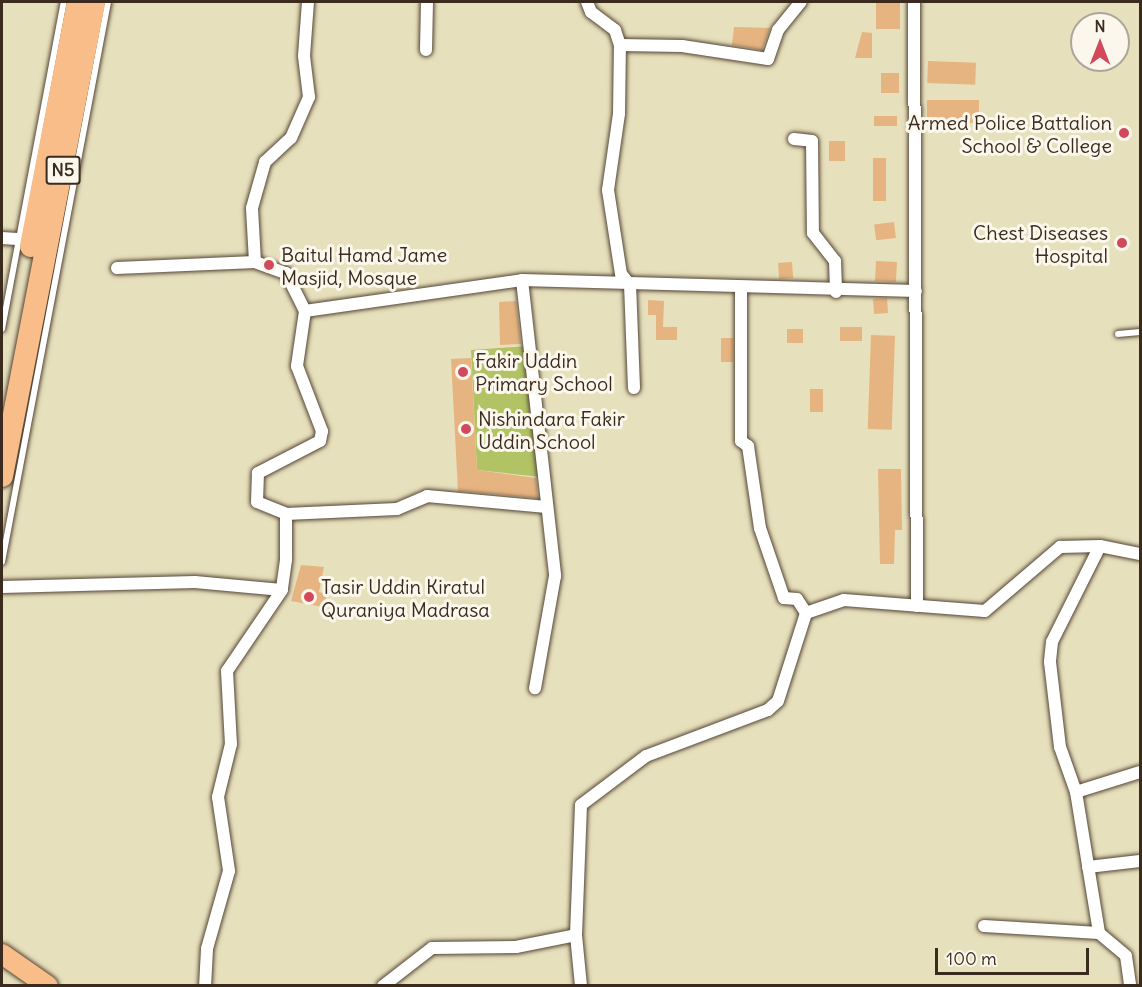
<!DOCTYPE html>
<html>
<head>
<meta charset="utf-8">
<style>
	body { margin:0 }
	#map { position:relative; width:1142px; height:987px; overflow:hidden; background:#e7e0bc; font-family:Delius,sans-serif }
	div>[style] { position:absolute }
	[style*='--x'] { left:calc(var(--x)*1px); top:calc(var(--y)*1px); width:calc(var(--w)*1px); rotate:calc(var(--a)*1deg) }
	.green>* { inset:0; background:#b2c366 }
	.building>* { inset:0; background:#e6b480; transform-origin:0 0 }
	.roads { filter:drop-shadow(0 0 2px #554536) drop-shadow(0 0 2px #554536) }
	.lane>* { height:6px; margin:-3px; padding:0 3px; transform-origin:3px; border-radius:3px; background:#fff }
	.street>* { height:12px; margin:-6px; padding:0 6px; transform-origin:6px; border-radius:6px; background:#fff }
	.primary>* { height:20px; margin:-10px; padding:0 10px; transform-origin:10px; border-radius:10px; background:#f8bd89 }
	.highway>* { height:22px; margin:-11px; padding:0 11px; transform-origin:11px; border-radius:11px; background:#f8bd89 }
	.dots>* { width:16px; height:16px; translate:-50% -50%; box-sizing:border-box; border:3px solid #fbf7ec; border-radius:50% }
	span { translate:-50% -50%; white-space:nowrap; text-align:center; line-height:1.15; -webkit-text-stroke:6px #fbf7ec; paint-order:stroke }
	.shield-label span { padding:2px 4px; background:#fbf7ec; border:2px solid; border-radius:4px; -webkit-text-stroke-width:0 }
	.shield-label { font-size:18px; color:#3b2a1e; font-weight:700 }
	.poi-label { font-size:20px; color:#3b2a1e }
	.right { translate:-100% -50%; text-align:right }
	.left { translate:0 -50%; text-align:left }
	.frame { position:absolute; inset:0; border:3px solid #3b2a1e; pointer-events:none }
	.north { position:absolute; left:1070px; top:12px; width:60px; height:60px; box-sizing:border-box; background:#fbf7ec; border:2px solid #aea59a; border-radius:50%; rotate:0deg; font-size:16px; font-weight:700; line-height:24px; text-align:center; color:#3b2a1e }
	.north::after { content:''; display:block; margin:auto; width:21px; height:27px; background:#d1495b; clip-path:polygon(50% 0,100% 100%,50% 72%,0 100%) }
	.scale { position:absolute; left:935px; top:948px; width:154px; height:27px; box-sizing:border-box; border:3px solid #3b2a1e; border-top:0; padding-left:8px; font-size:18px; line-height:21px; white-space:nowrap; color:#3b2a1e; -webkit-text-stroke:4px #fbf7ec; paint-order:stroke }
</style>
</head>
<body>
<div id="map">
	<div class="green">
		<i style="clip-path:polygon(529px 346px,541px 477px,477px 470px,471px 350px)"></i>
	</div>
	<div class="building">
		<i style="left:876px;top:2px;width:24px;height:27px"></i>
		<i style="clip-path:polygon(734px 27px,770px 28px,762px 50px,732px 45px)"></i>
		<i style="clip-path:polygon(862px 32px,872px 33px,872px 58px,855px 58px)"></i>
		<i style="left:928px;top:61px;width:48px;height:22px;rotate:2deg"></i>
		<i style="left:881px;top:73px;width:18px;height:20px"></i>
		<i style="left:979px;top:100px;width:23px;height:52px;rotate:90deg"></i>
		<i style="left:874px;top:116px;width:23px;height:10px"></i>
		<i style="left:829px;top:141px;width:16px;height:20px"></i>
		<i style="left:873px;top:158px;width:13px;height:43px"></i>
		<i style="left:894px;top:222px;width:16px;height:20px;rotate:83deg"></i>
		<i style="left:876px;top:261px;width:21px;height:20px;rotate:3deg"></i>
		<i style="left:792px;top:262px;width:16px;height:14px;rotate:86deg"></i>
		<i style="left:887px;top:298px;width:15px;height:14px;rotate:86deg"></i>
		<i style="clip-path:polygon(648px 300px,664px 301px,663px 327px,677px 327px,677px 340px,656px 340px,656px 315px,648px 315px)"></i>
		<i style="clip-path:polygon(516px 301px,521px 344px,500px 345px,499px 302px)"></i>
		<i style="left:840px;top:327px;width:22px;height:14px"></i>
		<i style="left:803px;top:329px;width:14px;height:16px;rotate:90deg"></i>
		<i style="left:871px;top:335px;width:24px;height:94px;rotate:2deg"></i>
		<i style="left:721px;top:338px;width:12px;height:24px"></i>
		<i style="clip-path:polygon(471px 358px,477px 470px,536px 478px,538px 498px,458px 491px,451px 359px)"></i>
		<i style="left:810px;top:389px;width:13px;height:23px"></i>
		<i style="clip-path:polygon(878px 469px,901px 469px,902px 530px,895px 530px,894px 564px,880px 564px)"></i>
		<i style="clip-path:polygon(301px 565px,324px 567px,319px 592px,327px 594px,323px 607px,291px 601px)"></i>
	</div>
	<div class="roads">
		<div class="lane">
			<i style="--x:2;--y:329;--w:333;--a:-79.3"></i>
			<i style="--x:1118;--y:334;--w:22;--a:-5"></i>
			<i style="--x:2;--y:562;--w:570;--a:-79.28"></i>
		</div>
		<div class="street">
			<i style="--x:587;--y:2;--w:11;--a:68"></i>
			<i style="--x:591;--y:12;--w:30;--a:37"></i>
			<i style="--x:615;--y:30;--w:16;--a:72"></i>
			<i style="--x:914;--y:2;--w:604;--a:89.72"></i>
			<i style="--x:426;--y:50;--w:48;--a:-88.8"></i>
			<i style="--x:794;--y:139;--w:18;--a:6"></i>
			<i style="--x:812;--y:141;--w:92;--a:89.4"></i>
			<i style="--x:813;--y:233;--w:36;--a:52"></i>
			<i style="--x:835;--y:261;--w:31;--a:88"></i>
			<i style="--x:2;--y:238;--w:15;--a:4"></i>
			<i style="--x:255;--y:262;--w:54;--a:-93.2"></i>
			<i style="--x:252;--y:208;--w:48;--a:-74.2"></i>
			<i style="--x:265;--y:162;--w:35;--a:-43"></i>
			<i style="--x:291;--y:138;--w:45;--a:-66.3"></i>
			<i style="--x:309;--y:97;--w:41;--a:-97"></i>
			<i style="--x:304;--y:56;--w:54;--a:-85.8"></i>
			<i style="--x:117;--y:268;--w:138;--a:-2.5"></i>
			<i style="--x:255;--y:262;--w:33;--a:20"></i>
			<i style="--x:286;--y:273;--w:42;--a:63.4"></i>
			<i style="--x:305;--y:311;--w:56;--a:98.3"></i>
			<i style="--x:297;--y:366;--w:70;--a:69"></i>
			<i style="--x:322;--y:431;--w:10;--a:101"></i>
			<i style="--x:320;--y:441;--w:70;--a:152.7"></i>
			<i style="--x:258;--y:473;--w:29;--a:92"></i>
			<i style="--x:257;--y:502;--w:31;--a:22"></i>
			<i style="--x:286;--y:514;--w:46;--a:90"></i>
			<i style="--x:286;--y:560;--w:30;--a:98"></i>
			<i style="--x:282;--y:590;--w:98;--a:124.2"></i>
			<i style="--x:227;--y:671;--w:73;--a:86.9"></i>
			<i style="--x:231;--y:744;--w:55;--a:103.8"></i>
			<i style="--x:218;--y:797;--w:75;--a:81.5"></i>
			<i style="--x:229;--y:871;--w:81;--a:105.8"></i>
			<i style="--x:207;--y:949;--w:37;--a:93"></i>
			<i style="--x:522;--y:280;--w:298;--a:83.6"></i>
			<i style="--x:555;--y:576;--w:114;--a:100.1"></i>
			<i style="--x:741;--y:289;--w:152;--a:90"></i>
			<i style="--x:741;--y:441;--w:9;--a:36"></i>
			<i style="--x:748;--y:446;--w:83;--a:81.7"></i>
			<i style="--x:760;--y:528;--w:74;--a:71.1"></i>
			<i style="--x:784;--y:598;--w:13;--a:4"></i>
			<i style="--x:797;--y:599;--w:17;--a:57"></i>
			<i style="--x:305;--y:311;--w:219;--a:-8.1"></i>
			<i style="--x:522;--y:280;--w:394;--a:1.6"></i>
			<i style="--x:634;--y:388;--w:103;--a:-92.2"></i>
			<i style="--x:630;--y:285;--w:14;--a:-129"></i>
			<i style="--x:621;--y:274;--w:85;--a:-98.8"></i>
			<i style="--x:608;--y:190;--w:77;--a:-81.8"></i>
			<i style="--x:619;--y:114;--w:69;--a:-89.2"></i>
			<i style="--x:620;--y:45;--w:62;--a:0.9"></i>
			<i style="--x:682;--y:46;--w:87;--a:8.6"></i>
			<i style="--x:768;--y:59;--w:31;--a:-71"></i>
			<i style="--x:778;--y:30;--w:36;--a:-51"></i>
			<i style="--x:286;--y:514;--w:111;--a:-2.6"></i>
			<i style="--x:397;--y:509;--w:33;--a:-23"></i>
			<i style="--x:427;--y:496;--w:120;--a:5.3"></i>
			<i style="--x:1100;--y:546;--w:107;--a:116.6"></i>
			<i style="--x:1052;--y:642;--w:20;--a:96"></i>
			<i style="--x:1050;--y:662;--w:86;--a:83.3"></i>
			<i style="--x:1060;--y:747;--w:48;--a:70.4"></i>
			<i style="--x:1076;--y:792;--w:143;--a:80.7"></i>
			<i style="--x:1099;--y:933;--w:35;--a:40"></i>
			<i style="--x:1126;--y:956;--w:30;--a:82"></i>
			<i style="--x:2;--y:587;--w:193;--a:-1.5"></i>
			<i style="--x:195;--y:582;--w:87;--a:5.3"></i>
			<i style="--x:1076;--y:792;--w:67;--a:-17.4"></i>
			<i style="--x:1088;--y:867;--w:52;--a:-6.6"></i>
			<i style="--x:984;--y:926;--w:115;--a:3.5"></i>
			<i style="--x:576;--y:935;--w:51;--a:84.4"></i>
			<i style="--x:383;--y:986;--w:62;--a:-37.8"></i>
			<i style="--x:432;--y:948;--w:84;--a:-0.7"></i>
			<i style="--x:516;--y:947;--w:61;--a:-11.3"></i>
			<i style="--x:576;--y:935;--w:130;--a:-87.8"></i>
			<i style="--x:581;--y:805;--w:81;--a:-37"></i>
			<i style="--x:646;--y:756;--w:130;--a:-20.7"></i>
			<i style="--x:768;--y:710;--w:13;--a:-42"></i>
			<i style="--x:778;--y:701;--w:92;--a:-72.3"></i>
			<i style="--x:806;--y:613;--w:40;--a:-18.9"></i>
			<i style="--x:844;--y:600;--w:141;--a:4.5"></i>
			<i style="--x:985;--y:611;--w:99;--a:-40.5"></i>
			<i style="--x:1060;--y:547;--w:40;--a:-1.4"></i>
			<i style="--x:1100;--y:546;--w:41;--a:11.3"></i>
		</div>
		<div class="primary">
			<i style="--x:2;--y:954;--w:56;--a:34.8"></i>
		</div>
		<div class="highway">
			<i style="--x:31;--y:246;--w:248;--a:-79.1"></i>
			<i style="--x:2;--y:476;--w:483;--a:-79"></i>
		</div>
	</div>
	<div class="dots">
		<i style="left:1124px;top:133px;background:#d1495b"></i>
		<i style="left:1122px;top:243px;background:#d1495b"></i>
		<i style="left:269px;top:265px;background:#d1495b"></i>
		<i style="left:463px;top:372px;background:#d1495b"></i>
		<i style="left:466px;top:429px;background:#d1495b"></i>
		<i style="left:309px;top:597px;background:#d1495b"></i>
	</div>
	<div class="shield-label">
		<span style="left:63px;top:170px">N5</span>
	</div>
	<div class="poi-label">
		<span class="right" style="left:1112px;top:134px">Armed Police Battalion<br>School &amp; College</span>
		<span class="right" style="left:1108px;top:244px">Chest Diseases<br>Hospital</span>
		<span class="left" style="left:281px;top:266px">Baitul Hamd Jame<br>Masjid, Mosque</span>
		<span class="left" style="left:475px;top:372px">Fakir Uddin<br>Primary School</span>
		<span class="left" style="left:478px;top:430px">Nishindara Fakir<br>Uddin School</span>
		<span class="left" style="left:321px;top:598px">Tasir Uddin Kiratul<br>Quraniya Madrasa</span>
	</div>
	<div class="frame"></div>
	<div class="north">N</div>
	<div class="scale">100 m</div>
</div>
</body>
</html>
